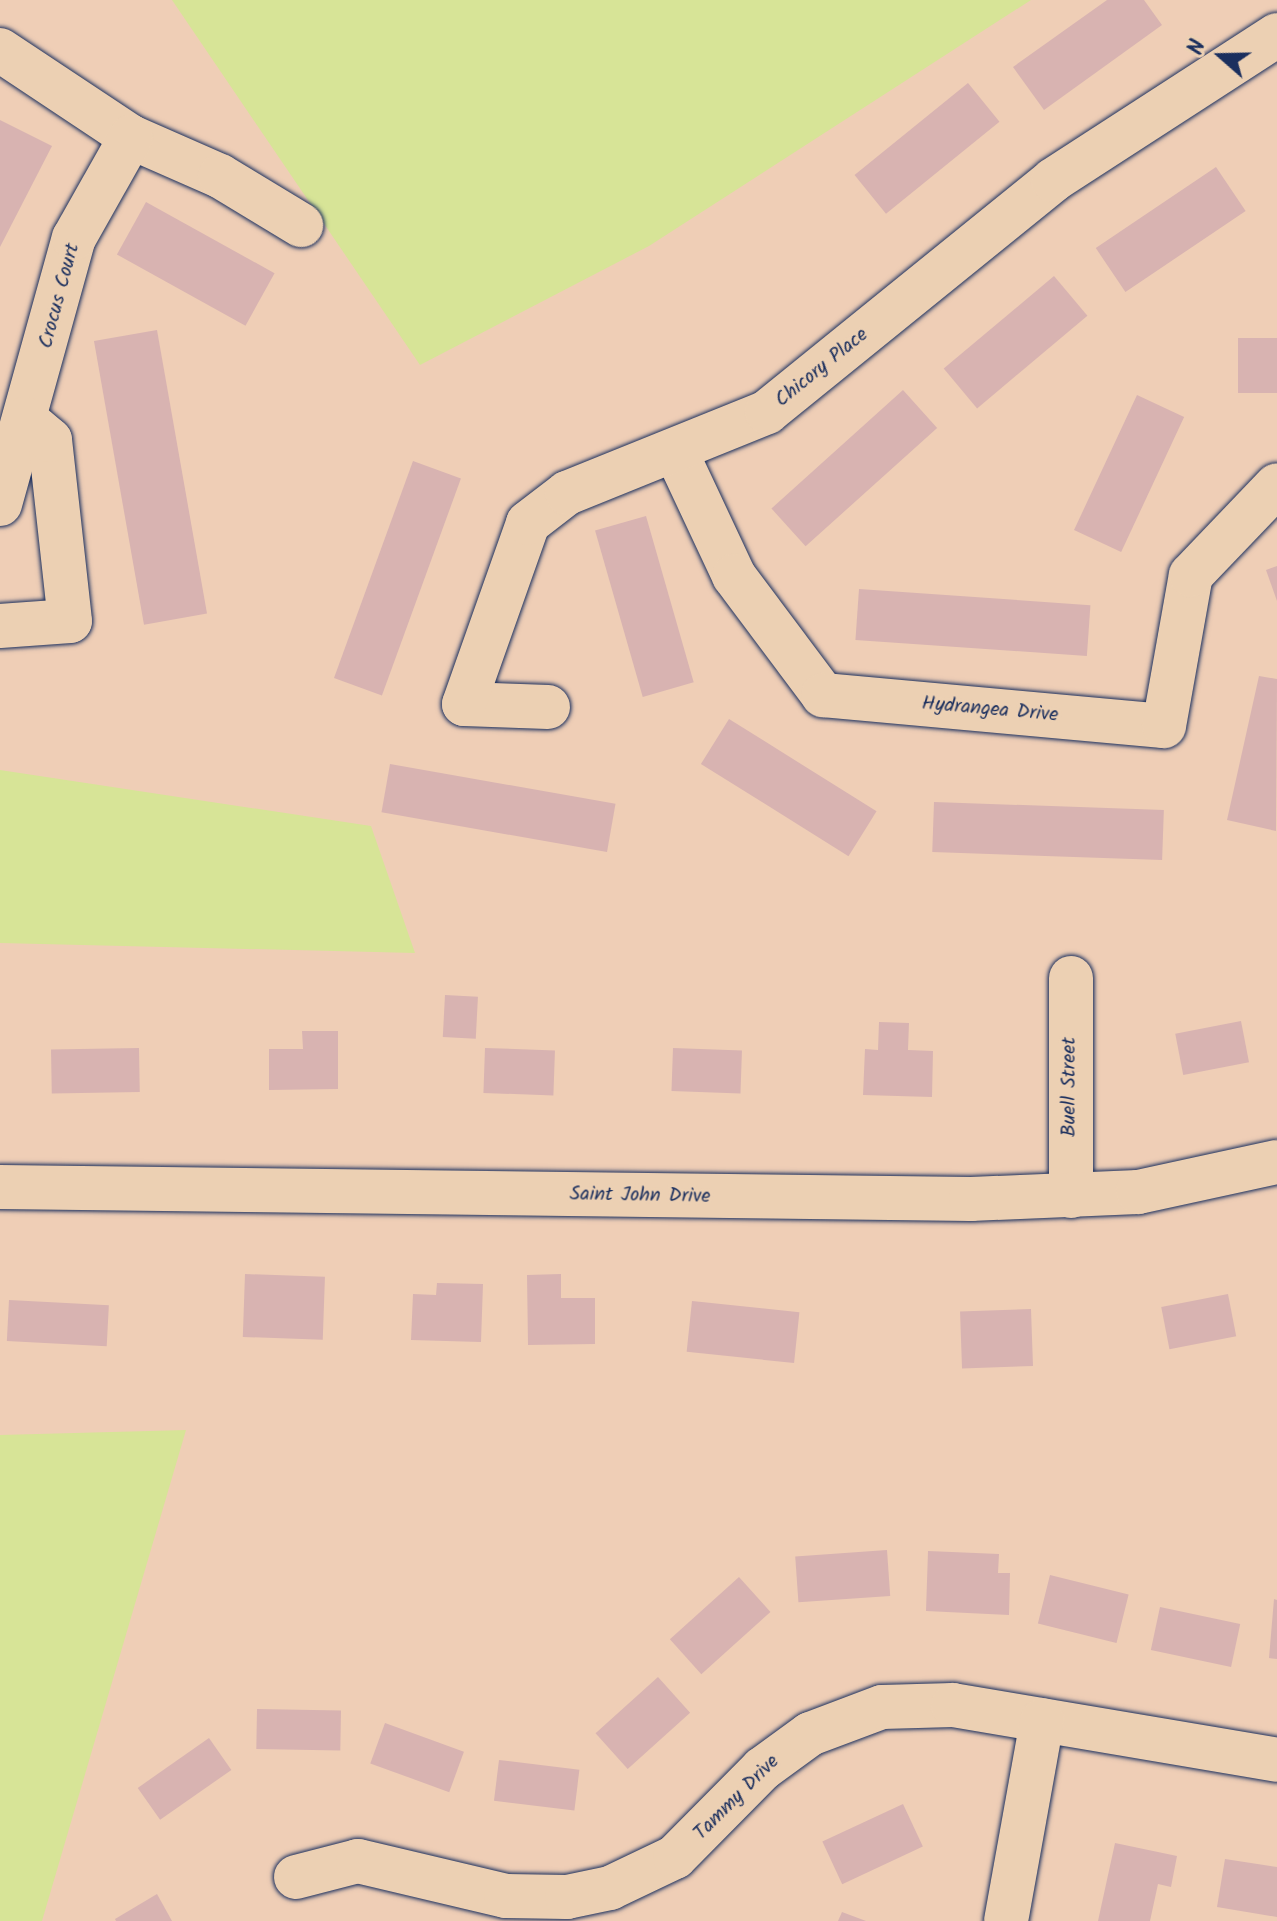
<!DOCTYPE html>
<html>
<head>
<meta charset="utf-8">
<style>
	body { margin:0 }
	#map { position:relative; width:1277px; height:1921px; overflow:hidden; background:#efceb6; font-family:Kalam,sans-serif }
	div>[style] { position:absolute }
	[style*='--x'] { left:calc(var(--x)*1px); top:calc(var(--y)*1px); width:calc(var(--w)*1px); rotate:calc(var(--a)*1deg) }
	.green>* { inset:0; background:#d7e497 }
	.building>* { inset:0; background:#d8b3b1; transform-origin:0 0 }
	.roads { filter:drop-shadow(0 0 2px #1b2f5e) drop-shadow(0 0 2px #1b2f5e) }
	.minor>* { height:44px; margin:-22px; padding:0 22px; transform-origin:22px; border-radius:22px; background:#ecd0b3 }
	span { translate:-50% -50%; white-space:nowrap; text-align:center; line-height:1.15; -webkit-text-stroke:6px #ecd0b3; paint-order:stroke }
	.street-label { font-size:20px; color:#1b2f5e }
	.north { position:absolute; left:1181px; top:16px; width:80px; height:80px; -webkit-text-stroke:6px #ecd0b3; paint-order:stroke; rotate:290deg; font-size:22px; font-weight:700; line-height:32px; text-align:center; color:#1b2f5e }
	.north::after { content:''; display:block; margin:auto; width:28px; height:36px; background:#1b2f5e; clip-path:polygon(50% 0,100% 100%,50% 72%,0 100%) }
</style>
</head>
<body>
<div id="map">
	<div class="green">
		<i style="clip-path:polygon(172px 0,1031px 0,649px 246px,420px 365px)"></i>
		<i style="clip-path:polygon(0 770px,371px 826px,415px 953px,0 943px)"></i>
		<i style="clip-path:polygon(186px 1430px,42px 1921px,0 1921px,0 1435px)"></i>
	</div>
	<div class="building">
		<i style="clip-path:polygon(1107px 0,1144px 0,1162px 25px,1044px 110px,1013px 67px)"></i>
		<i style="left:968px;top:83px;width:50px;height:146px;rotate:51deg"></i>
		<i style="clip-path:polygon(0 120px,52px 146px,0 247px)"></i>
		<i style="left:1216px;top:167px;width:53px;height:145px;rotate:56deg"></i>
		<i style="left:146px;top:202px;width:147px;height:60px;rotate:29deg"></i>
		<i style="left:1054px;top:276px;width:52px;height:144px;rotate:50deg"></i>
		<i style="left:157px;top:330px;width:288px;height:64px;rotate:80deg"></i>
		<i style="left:1277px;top:338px;width:55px;height:39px;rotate:90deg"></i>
		<i style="left:903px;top:390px;width:51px;height:177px;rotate:48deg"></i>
		<i style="left:1137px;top:395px;width:52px;height:149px;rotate:25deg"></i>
		<i style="left:413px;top:461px;width:51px;height:231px;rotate:20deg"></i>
		<i style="left:646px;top:516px;width:173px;height:53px;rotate:74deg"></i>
		<i style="clip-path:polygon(1277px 566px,1277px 601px,1266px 570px)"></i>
		<i style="left:859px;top:589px;width:232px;height:51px;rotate:4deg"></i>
		<i style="clip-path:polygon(1259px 676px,1277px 679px,1276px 831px,1227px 820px)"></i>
		<i style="left:729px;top:719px;width:174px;height:53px;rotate:32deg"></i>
		<i style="left:390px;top:764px;width:229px;height:49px;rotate:10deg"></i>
		<i style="left:934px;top:802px;width:230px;height:50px;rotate:2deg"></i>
		<i style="left:445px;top:995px;width:33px;height:42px;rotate:3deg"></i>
		<i style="left:1241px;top:1021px;width:42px;height:67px;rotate:79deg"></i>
		<i style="clip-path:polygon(879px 1022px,909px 1023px,908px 1050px,933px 1051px,932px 1097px,863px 1095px,865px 1049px,878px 1050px)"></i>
		<i style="clip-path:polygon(302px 1031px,338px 1031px,338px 1089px,269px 1090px,269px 1049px,303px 1049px)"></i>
		<i style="left:139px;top:1048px;width:44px;height:88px;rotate:89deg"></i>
		<i style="left:485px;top:1048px;width:70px;height:45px;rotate:2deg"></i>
		<i style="left:673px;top:1048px;width:69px;height:43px;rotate:2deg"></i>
		<i style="left:245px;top:1274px;width:80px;height:63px;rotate:2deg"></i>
		<i style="clip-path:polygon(561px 1274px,561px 1298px,595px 1298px,595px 1344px,528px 1345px,527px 1275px)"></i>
		<i style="clip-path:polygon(437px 1283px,483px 1284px,481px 1342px,411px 1340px,413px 1294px,436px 1295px)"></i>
		<i style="left:1228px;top:1294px;width:43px;height:68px;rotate:79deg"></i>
		<i style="left:9px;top:1300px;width:100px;height:41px;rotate:3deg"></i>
		<i style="left:692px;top:1301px;width:108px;height:51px;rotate:6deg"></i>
		<i style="left:1031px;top:1309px;width:57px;height:71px;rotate:88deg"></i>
		<i style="left:887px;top:1550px;width:46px;height:92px;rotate:86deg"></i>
		<i style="clip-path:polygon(928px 1551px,999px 1554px,998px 1573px,1010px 1573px,1009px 1615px,926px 1611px)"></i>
		<i style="left:1050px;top:1575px;width:81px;height:50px;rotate:14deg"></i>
		<i style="left:739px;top:1577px;width:47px;height:93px;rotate:48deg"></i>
		<i style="clip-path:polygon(1274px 1599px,1277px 1600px,1277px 1659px,1269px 1658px)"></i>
		<i style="left:1160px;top:1607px;width:82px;height:44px;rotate:12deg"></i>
		<i style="left:658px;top:1677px;width:48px;height:84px;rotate:48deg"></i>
		<i style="left:257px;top:1709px;width:84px;height:40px;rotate:1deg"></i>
		<i style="left:385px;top:1723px;width:84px;height:43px;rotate:20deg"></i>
		<i style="left:209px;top:1738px;width:39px;height:87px;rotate:55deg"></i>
		<i style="left:499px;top:1760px;width:81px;height:41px;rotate:7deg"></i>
		<i style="left:903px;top:1804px;width:47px;height:89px;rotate:65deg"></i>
		<i style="clip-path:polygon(1115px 1843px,1177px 1856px,1171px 1887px,1158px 1884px,1150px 1921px,1098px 1921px)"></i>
		<i style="clip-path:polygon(1225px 1859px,1277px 1867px,1277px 1917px,1217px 1907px)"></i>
		<i style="clip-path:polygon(157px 1894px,172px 1921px,116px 1921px,115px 1919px)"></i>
		<i style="clip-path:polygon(842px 1912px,866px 1921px,838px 1921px)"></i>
	</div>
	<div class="roads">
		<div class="minor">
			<i style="--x:0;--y:50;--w:157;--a:33.6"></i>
			<i style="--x:131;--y:137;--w:97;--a:23.7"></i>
			<i style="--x:220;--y:176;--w:95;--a:31.2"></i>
			<i style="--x:676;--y:452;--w:137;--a:64.9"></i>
			<i style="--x:734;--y:576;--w:149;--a:53.2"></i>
			<i style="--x:823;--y:695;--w:342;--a:5.2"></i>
			<i style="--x:1164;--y:726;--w:153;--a:-79.9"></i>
			<i style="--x:1191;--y:575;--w:124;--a:-46.3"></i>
			<i style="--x:0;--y:504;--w:276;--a:-74.5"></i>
			<i style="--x:74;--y:238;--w:116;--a:-60.6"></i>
			<i style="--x:0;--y:626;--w:70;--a:-4.1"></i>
			<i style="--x:70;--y:621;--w:182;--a:-96.3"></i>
			<i style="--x:50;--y:440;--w:33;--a:-140"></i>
			<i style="--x:548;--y:707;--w:84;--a:-178"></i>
			<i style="--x:464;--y:704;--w:192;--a:-70.5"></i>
			<i style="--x:528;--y:523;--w:49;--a:-37.6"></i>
			<i style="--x:567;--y:493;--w:216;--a:-22"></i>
			<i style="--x:767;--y:412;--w:368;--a:-39"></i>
			<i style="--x:1053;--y:180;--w:267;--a:-32.9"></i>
			<i style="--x:1071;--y:978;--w:218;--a:90"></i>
			<i style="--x:0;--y:1187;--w:971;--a:0.71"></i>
			<i style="--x:971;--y:1199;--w:167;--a:-2.4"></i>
			<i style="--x:1138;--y:1192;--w:142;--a:-12.2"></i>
			<i style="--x:296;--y:1877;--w:64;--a:-14.5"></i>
			<i style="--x:358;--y:1861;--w:152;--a:13.3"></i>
			<i style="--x:506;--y:1896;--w:61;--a:0.9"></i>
			<i style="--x:567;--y:1897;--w:44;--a:-11.8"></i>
			<i style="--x:610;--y:1888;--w:72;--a:-25.5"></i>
			<i style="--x:675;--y:1857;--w:124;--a:-45.3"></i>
			<i style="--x:762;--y:1769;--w:59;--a:-36.1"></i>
			<i style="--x:810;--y:1734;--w:77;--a:-20.6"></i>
			<i style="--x:882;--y:1707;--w:71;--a:-1.6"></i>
			<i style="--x:953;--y:1705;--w:329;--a:9.6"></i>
			<i style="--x:1006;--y:1921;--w:204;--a:-79.8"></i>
		</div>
	</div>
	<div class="street-label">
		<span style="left:60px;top:296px;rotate:-75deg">Crocus Court</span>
		<span style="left:822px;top:368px;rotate:-39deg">Chicory Place</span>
		<span style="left:990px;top:710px;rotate:5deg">Hydrangea Drive</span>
		<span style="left:1070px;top:1087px;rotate:-90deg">Buell Street</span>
		<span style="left:640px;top:1196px;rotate:1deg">Saint John Drive</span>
		<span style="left:737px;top:1798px;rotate:-45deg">Tammy Drive</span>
	</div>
	<div class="north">N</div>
</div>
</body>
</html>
